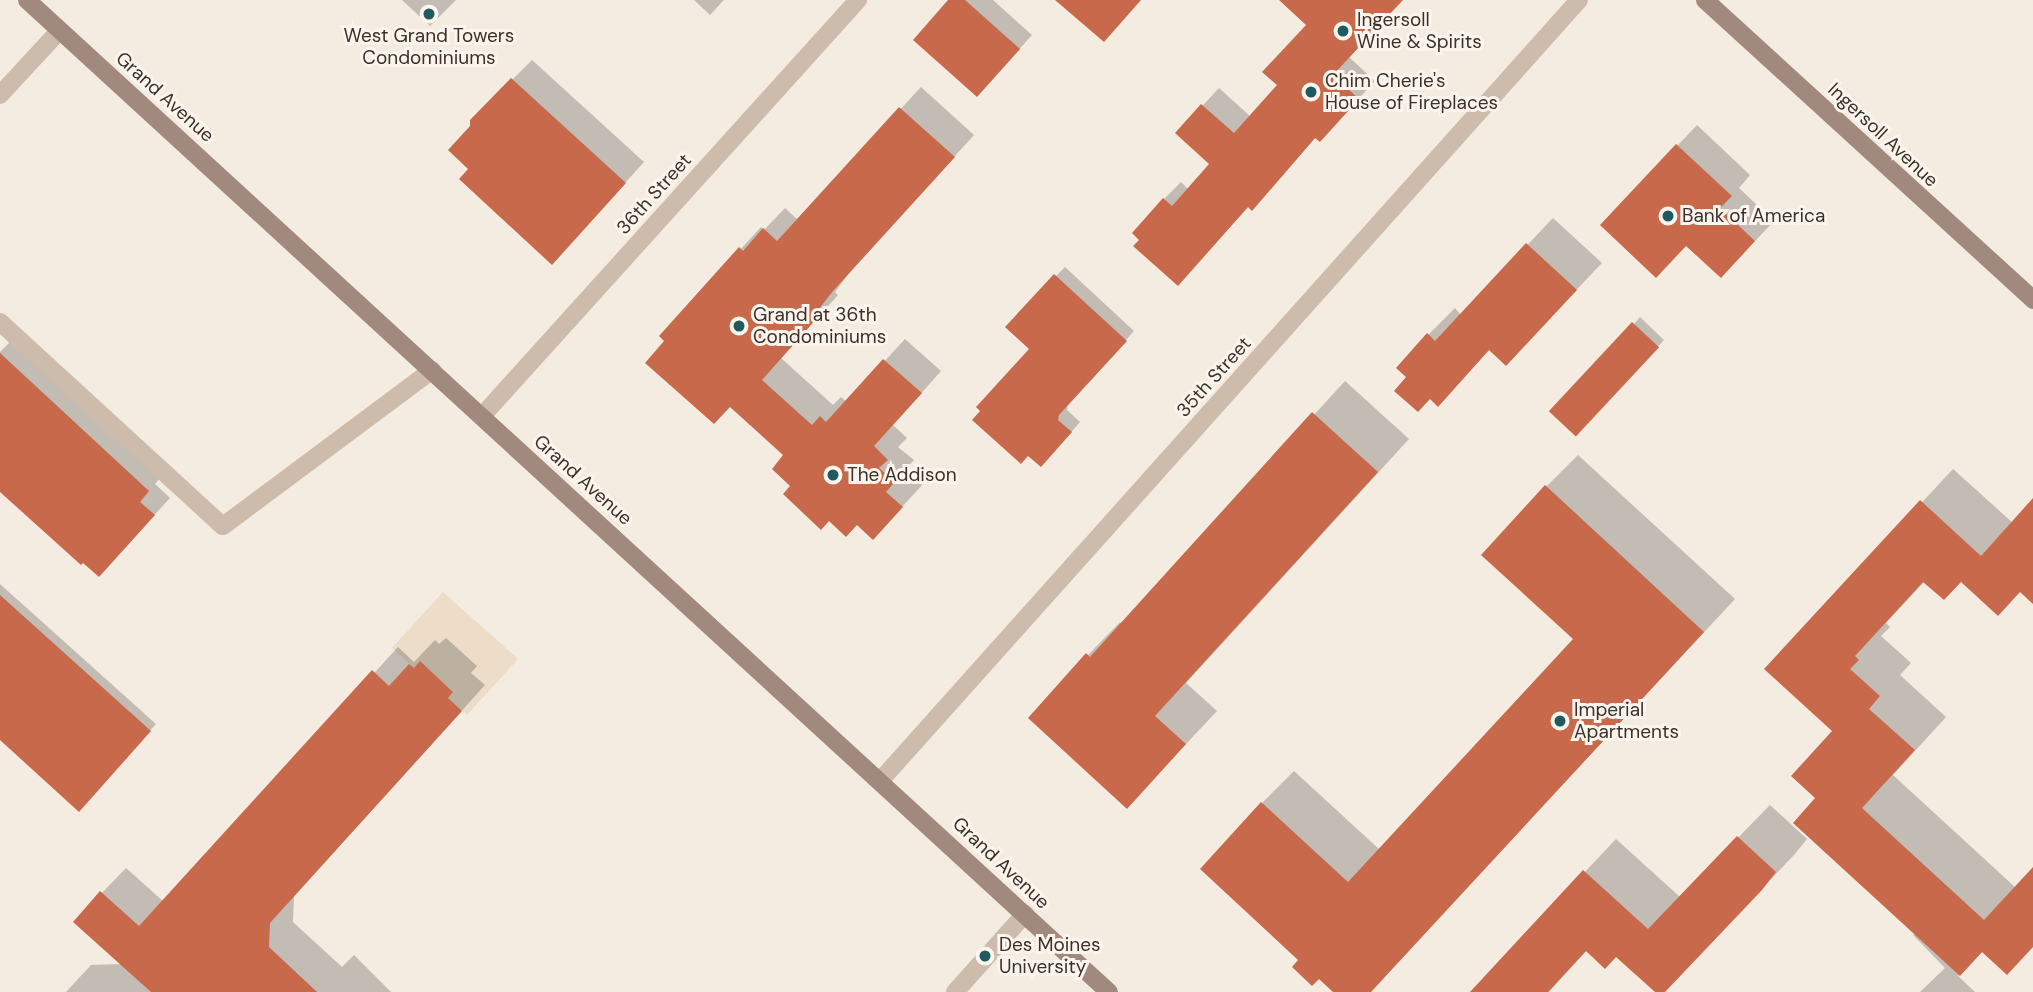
<!DOCTYPE html>
<html>
<head>
<meta charset="utf-8">
<style>
	body { margin:0 }
	#map { position:relative; width:2033px; height:992px; overflow:hidden; background:#f4ebe1; font-family:"DM Sans",sans-serif }
	div>[style] { position:absolute }
	[style*='--x'] { left:calc(var(--x)*1px); top:calc(var(--y)*1px); width:calc(var(--w)*1px); rotate:calc(var(--a)*1deg) }
	.plaza>* { inset:0; background:#ecdcc8 }
	.shadow>* { inset:0; background:#0003 }
	.building>* { inset:0; background:#c8694b; transform-origin:0 0 }
	.service>* { height:18px; margin:-9px; padding:0 9px; transform-origin:9px; border-radius:9px; background:#cdbbac }
	.minor>* { height:18px; margin:-9px; padding:0 9px; transform-origin:9px; border-radius:9px; background:#cdbbac }
	.tertiary>* { height:18px; margin:-9px; padding:0 9px; transform-origin:9px; border-radius:9px; background:#cdbbac }
	.secondary>* { height:18px; margin:-9px; padding:0 9px; transform-origin:9px; border-radius:9px; background:#a18a7d }
	.dots>* { width:19px; height:19px; translate:-50% -50%; box-sizing:border-box; border:4px solid #fbf5ee; border-radius:50% }
	span { translate:-50% -50%; white-space:nowrap; text-align:center; line-height:1.15; -webkit-text-stroke:6px #fbf5ee; paint-order:stroke }
	.poi-label { font-size:19px; color:#3b302b }
	.left { translate:0 -50%; text-align:left }
	.street-label { font-size:19px; color:#3b302b }
</style>
</head>
<body>
<div id="map">
	<div class="plaza">
		<i style="clip-path:polygon(443px 592px,518px 659px,467px 715px,448px 698px,453px 692px,420px 661px,414px 668px,392px 648px)"></i>
	</div>
	<div class="shadow">
		<i style="clip-path:polygon(402px 0,456px 0,430px 26px)"></i>
		<i style="clip-path:polygon(694px 0,724px 0,710px 15px)"></i>
		<i style="clip-path:polygon(950px 0,993px 0,1032px 35px,990px 82px)"></i>
		<i style="clip-path:polygon(1281px 0,1402px 0,1349px 57px,1375px 81px,1336px 123px,1316px 137px,1269px 191px,1249px 206px,1195px 266px,1164px 199px,1181px 182px,1189px 190px,1212px 164px,1177px 133px,1219px 88px,1251px 117px,1280px 85px,1308px 25px)"></i>
		<i style="clip-path:polygon(532px 60px,644px 162px,571px 243px,470px 169px,471px 121px)"></i>
		<i style="clip-path:polygon(921px 87px,974px 135px,853px 268px,835px 292px,838px 295px,781px 358px,833px 405px,841px 397px,847px 402px,905px 339px,941px 371px,893px 425px,907px 438px,898px 447px,914px 460px,905px 470px,922px 485px,894px 516px,858px 523px,793px 486px,786px 455px,661px 336px,761px 227px,764px 230px,785px 208px,798px 220px)"></i>
		<i style="clip-path:polygon(1697px 125px,1750px 175px,1739px 188px,1774px 221px,1740px 257px,1602px 225px)"></i>
		<i style="clip-path:polygon(1553px 218px,1602px 263px,1506px 364px,1490px 349px,1438px 405px,1409px 376px,1428px 335px,1455px 308px,1461px 315px)"></i>
		<i style="clip-path:polygon(1065px 267px,1134px 331px,1068px 404px,1067px 410px,1080px 422px,1050px 456px,1031px 349px,1056px 276px)"></i>
		<i style="clip-path:polygon(1640px 317px,1664px 340px,1577px 433px,1634px 324px)"></i>
		<i style="clip-path:polygon(16px 336px,164px 473px,155px 484px,170px 498px,115px 558px,0 489px,0 352px)"></i>
		<i style="clip-path:polygon(1345px 381px,1409px 439px,1186px 683px,1217px 711px,1127px 807px,1030px 718px,1088px 655px,1120px 622px,1122px 625px)"></i>
		<i style="clip-path:polygon(1578px 455px,1735px 599px,1370px 992px,1335px 992px,1300px 960px,1262px 803px,1294px 771px,1380px 850px,1575px 639px,1546px 487px)"></i>
		<i style="clip-path:polygon(1953px 469px,2013px 523px,2033px 502px,2033px 600px,2021px 591px,1961px 580px,1925px 581px,1886px 623px,1890px 627px,1881px 636px,1911px 663px,1900px 675px,1946px 717px,1893px 775px,2016px 888px,2033px 869px,2033px 947px,1983px 951px,1958px 976px,1975px 992px,1920px 992px,1945px 968px,1913px 935px,1915px 933px,1818px 798px,1834px 731px,1767px 669px)"></i>
		<i style="clip-path:polygon(0 584px,156px 724px,86px 803px,0 738px)"></i>
		<i style="clip-path:polygon(446px 638px,477px 666px,471px 673px,485px 685px,294px 896px,293px 922px,342px 967px,354px 955px,391px 992px,66px 992px,91px 965px,122px 964px,75px 921px,126px 868px,164px 902px,398px 647px,414px 662px,435px 640px,439px 644px)"></i>
		<i style="clip-path:polygon(1770px 805px,1807px 839px,1794px 855px,1663px 992px,1657px 992px,1617px 955px,1587px 950px,1549px 992px,1472px 992px,1616px 839px,1680px 897px)"></i>
	</div>
	<div class="building">
		<i style="clip-path:polygon(948px 0,965px 0,1020px 49px,977px 97px,913px 40px)"></i>
		<i style="clip-path:polygon(1055px 0,1141px 0,1104px 42px)"></i>
		<i style="clip-path:polygon(1279px 0,1403px 0,1333px 75px,1359px 99px,1320px 142px,1315px 138px,1252px 211px,1248px 207px,1178px 286px,1133px 246px,1139px 240px,1132px 233px,1163px 198px,1172px 206px,1209px 164px,1175px 133px,1201px 104px,1234px 133px,1277px 85px,1262px 72px,1306px 25px)"></i>
		<i style="clip-path:polygon(511px 78px,626px 183px,552px 265px,459px 179px,468px 169px,448px 150px,470px 126px,470px 120px)"></i>
		<i style="clip-path:polygon(899px 107px,955px 157px,833px 291px,815px 314px,818px 317px,762px 380px,812px 425px,820px 416px,826px 422px,883px 359px,922px 393px,874px 446px,888px 460px,879px 468px,895px 482px,886px 492px,903px 507px,873px 540px,857px 525px,846px 537px,829px 521px,821px 530px,783px 494px,790px 486px,772px 469px,783px 455px,730px 407px,714px 424px,645px 363px,664px 341px,659px 336px,739px 247px,743px 251px,763px 228px,777px 241px)"></i>
		<i style="clip-path:polygon(1676px 144px,1732px 196px,1720px 208px,1755px 241px,1721px 278px,1686px 246px,1656px 278px,1600px 225px)"></i>
		<i style="clip-path:polygon(1526px 243px,1577px 290px,1506px 366px,1489px 350px,1438px 407px,1430px 399px,1418px 412px,1394px 391px,1406px 377px,1396px 368px,1427px 333px,1435px 341px)"></i>
		<i style="clip-path:polygon(1054px 274px,1127px 341px,1059px 415px,1058px 420px,1072px 432px,1041px 467px,1028px 456px,1021px 464px,972px 420px,980px 411px,976px 407px,1029px 349px,1005px 327px)"></i>
		<i style="left:1632px;top:322px;width:37px;height:122px;rotate:43deg"></i>
		<i style="clip-path:polygon(0 353px,149px 491px,140px 502px,155px 515px,99px 577px,83px 563px,81px 565px,0 492px)"></i>
		<i style="clip-path:polygon(1312px 412px,1378px 472px,1155px 716px,1186px 744px,1127px 809px,1028px 718px,1086px 653px,1090px 657px)"></i>
		<i style="clip-path:polygon(1545px 485px,1704px 632px,1371px 992px,1333px 992px,1319px 979px,1312px 986px,1292px 967px,1298px 960px,1200px 869px,1261px 802px,1348px 882px,1573px 639px,1481px 555px)"></i>
		<i style="clip-path:polygon(2033px 498px,2033px 604px,2020px 592px,1998px 616px,1961px 582px,1944px 600px,1923px 582px,1855px 656px,1859px 660px,1850px 669px,1880px 696px,1869px 709px,1915px 750px,1862px 808px,1984px 920px,2033px 867px,2033px 947px,2007px 975px,1982px 952px,1960px 976px,1793px 823px,1815px 798px,1791px 776px,1832px 731px,1764px 669px,1920px 500px,1981px 556px)"></i>
		<i style="clip-path:polygon(0 595px,151px 731px,79px 812px,0 740px)"></i>
		<i style="clip-path:polygon(420px 661px,453px 692px,448px 698px,462px 711px,270px 923px,269px 947px,317px 992px,151px 992px,73px 922px,100px 891px,139px 926px,372px 670px,389px 686px,409px 664px,414px 668px)"></i>
		<i style="clip-path:polygon(1737px 836px,1776px 872px,1762px 890px,1665px 992px,1655px 992px,1616px 957px,1605px 969px,1586px 951px,1548px 992px,1470px 992px,1583px 870px,1648px 929px)"></i>
	</div>
	<div class="service">
		<i style="--x:0;--y:322;--w:302;--a:42.5"></i>
		<i style="--x:223;--y:526;--w:261;--a:-36.7"></i>
		<i style="--x:955;--y:992;--w:105;--a:-48.1"></i>
	</div>
	<div class="minor">
		<i style="--x:0;--y:95;--w:88;--a:-47.3"></i>
		<i style="--x:482;--y:416;--w:561;--a:-47.89"></i>
	</div>
	<div class="tertiary">
		<i style="--x:880;--y:781;--w:1048;--a:-48.17"></i>
	</div>
	<div class="secondary">
		<i style="--x:27;--y:0;--w:1468;--a:42.52"></i>
		<i style="--x:1705;--y:0;--w:445;--a:42.4"></i>
	</div>
	<div class="dots">
		<i style="left:429px;top:14px;background:#1f5a5e"></i>
		<i style="left:1343px;top:31px;background:#1f5a5e"></i>
		<i style="left:1311px;top:92px;background:#1f5a5e"></i>
		<i style="left:1668px;top:216px;background:#1f5a5e"></i>
		<i style="left:739px;top:326px;background:#1f5a5e"></i>
		<i style="left:833px;top:475px;background:#1f5a5e"></i>
		<i style="left:1560px;top:721px;background:#1f5a5e"></i>
		<i style="left:985px;top:956px;background:#1f5a5e"></i>
	</div>
	<div class="poi-label">
		<span class="left" style="left:1357px;top:31px">Ingersoll<br>Wine &amp; Spirits</span>
		<span style="left:429px;top:47px">West Grand Towers<br>Condominiums</span>
		<span class="left" style="left:1325px;top:92px">Chim Cherie's<br>House of Fireplaces</span>
		<span class="left" style="left:1682px;top:216px">Bank of America</span>
		<span class="left" style="left:753px;top:326px">Grand at 36th<br>Condominiums</span>
		<span class="left" style="left:847px;top:475px">The Addison</span>
		<span class="left" style="left:1574px;top:721px">Imperial<br>Apartments</span>
		<span class="left" style="left:999px;top:956px">Des Moines<br>University</span>
	</div>
	<div class="street-label">
		<span style="left:165px;top:97px;rotate:42deg">Grand Avenue</span>
		<span style="left:1883px;top:135px;rotate:43deg">Ingersoll Avenue</span>
		<span style="left:654px;top:194px;rotate:-48deg">36th Street</span>
		<span style="left:1214px;top:377px;rotate:-48deg">35th Street</span>
		<span style="left:583px;top:480px;rotate:42deg">Grand Avenue</span>
		<span style="left:1001px;top:863px;rotate:43deg">Grand Avenue</span>
	</div>
</div>
</body>
</html>
